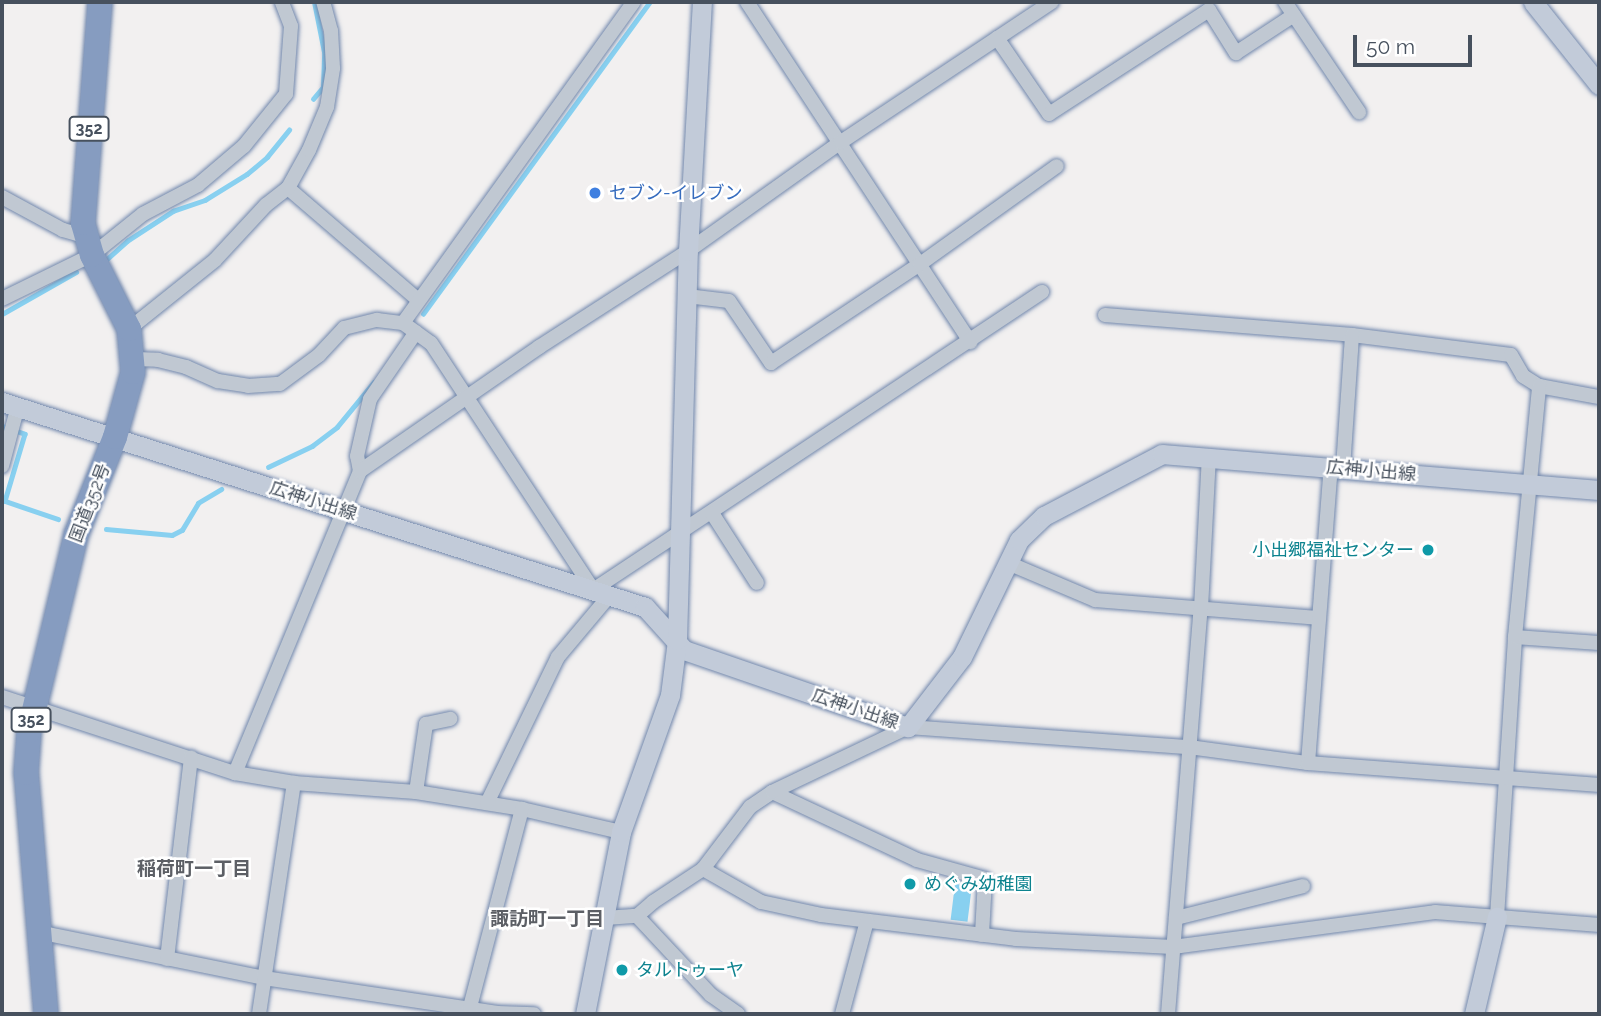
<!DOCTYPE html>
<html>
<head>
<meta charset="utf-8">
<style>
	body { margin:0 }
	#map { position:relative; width:1601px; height:1016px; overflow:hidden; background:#f2f0f0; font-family:Raleway,"Noto Sans JP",sans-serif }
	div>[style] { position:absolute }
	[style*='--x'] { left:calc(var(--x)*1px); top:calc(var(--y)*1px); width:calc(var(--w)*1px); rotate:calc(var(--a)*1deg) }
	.water>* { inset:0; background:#88d0f0; transform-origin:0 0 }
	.stream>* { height:4.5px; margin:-2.25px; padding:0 2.25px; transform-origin:2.25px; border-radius:2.25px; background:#88d0f0 }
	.roads { filter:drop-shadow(0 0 2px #7187ac) drop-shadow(0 0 2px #7187ac) }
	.street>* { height:14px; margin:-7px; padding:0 7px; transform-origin:7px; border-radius:7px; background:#c0c8d2 }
	.secondary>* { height:19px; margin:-9.5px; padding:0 9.5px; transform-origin:9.5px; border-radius:9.5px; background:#c2cbd9 }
	.highway>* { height:24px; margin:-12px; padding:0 12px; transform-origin:12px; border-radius:12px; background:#869cc0 }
	.dots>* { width:19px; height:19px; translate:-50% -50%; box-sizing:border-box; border:4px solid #fff; border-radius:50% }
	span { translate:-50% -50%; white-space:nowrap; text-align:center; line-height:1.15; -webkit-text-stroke:5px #fff; paint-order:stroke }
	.shield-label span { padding:2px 5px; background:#fff; border:2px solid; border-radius:5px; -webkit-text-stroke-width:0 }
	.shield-label { font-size:16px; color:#47515e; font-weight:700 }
	.shop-label { font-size:18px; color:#366cbe }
	.left { translate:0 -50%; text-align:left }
	.street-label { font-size:18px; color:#47515e }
	.culture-label { font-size:18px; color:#0d838f }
	.right { translate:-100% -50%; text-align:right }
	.neighbourhood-label { font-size:19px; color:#5c5f65; font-weight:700 }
	.frame { position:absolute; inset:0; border:4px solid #47515e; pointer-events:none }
	.scale { position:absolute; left:1353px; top:35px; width:119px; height:32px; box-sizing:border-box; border:4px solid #47515e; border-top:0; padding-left:9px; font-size:21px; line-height:24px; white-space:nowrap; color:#47515e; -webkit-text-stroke:5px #fff; paint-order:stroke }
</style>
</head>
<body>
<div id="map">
	<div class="water">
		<i style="left:955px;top:884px;width:17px;height:36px;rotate:7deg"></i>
	</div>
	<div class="stream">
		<i style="--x:313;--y:99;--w:16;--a:-50"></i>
		<i style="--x:323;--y:87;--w:35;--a:-88"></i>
		<i style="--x:324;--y:52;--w:51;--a:-101.3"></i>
		<i style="--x:107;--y:259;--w:27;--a:-42"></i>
		<i style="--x:127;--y:241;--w:55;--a:-33.1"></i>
		<i style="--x:173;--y:211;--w:34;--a:-19"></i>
		<i style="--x:205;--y:200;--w:49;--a:-31.8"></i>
		<i style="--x:247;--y:174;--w:26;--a:-40"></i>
		<i style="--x:267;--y:157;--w:35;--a:-51"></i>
		<i style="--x:2;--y:314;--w:85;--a:-29.6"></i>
		<i style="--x:423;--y:314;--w:386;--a:-54"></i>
		<i style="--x:2;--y:426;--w:24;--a:19"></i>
		<i style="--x:25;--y:434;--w:70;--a:106.6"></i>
		<i style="--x:5;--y:501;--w:56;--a:18.8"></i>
		<i style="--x:268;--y:467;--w:49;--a:-25.5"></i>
		<i style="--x:312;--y:446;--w:31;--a:-37"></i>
		<i style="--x:337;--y:427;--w:58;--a:-50.6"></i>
		<i style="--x:106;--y:529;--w:66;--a:5.2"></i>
		<i style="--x:172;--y:535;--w:11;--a:-27"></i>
		<i style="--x:182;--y:530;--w:31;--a:-59"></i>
		<i style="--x:198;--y:503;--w:27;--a:-31"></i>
	</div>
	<div class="roads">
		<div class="street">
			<i style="--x:747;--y:2;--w:407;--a:56.7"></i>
			<i style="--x:1285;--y:2;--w:133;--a:56.1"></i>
			<i style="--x:997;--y:38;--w:92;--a:55.6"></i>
			<i style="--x:1049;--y:114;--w:191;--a:-33"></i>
			<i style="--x:1209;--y:10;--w:51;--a:57.9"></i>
			<i style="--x:1236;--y:53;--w:69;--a:-33.2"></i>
			<i style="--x:288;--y:188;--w:172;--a:40.7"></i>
			<i style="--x:2;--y:197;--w:69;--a:28.4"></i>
			<i style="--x:63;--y:230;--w:22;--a:16"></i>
			<i style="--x:687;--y:296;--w:42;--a:6.8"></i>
			<i style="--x:729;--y:301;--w:75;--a:55.9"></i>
			<i style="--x:771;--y:363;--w:179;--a:-33.6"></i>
			<i style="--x:920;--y:264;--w:168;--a:-35.6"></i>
			<i style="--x:2;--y:299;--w:100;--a:-26.1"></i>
			<i style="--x:92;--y:255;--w:65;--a:-38.8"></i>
			<i style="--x:143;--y:214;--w:62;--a:-27.8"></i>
			<i style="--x:198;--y:185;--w:60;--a:-40.3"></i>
			<i style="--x:244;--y:146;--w:67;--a:-51.1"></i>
			<i style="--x:286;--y:94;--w:68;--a:-85.8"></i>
			<i style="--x:291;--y:26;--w:26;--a:-111"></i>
			<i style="--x:1105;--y:315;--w:248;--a:4.6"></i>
			<i style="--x:1352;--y:335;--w:160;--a:7.2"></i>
			<i style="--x:1511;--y:355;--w:24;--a:60"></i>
			<i style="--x:1523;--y:376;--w:19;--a:32"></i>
			<i style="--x:1539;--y:386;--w:61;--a:10.4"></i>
			<i style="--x:403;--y:323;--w:395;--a:-54.3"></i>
			<i style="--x:129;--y:329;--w:110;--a:-38.7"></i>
			<i style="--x:215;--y:260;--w:75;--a:-47.2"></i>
			<i style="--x:266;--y:205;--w:28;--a:-38"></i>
			<i style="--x:288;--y:188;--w:43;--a:-61.1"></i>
			<i style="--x:309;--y:150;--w:47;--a:-67.3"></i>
			<i style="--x:327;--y:107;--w:39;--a:-81"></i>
			<i style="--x:333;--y:68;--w:37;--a:-93"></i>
			<i style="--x:331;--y:31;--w:30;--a:-105"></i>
			<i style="--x:134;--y:359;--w:24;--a:2"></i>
			<i style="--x:158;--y:360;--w:29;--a:14"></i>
			<i style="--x:186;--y:367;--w:35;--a:24"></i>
			<i style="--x:218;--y:381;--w:30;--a:9"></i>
			<i style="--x:248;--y:386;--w:32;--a:-4"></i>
			<i style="--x:280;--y:384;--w:49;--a:-36.6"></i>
			<i style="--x:319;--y:355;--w:37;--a:-47"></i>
			<i style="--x:344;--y:328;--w:34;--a:-14"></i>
			<i style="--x:377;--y:320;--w:26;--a:7"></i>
			<i style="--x:403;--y:323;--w:34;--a:36"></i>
			<i style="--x:431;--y:343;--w:295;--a:56.7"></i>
			<i style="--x:593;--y:590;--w:539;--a:-33.57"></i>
			<i style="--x:2;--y:466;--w:62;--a:-75.1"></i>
			<i style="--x:1343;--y:468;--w:133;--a:-86.1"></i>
			<i style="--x:360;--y:471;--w:15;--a:-101"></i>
			<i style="--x:357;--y:456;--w:58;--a:-77.2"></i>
			<i style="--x:370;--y:399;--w:81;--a:-55.5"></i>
			<i style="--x:712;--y:513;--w:83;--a:57.3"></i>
			<i style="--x:1008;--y:563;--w:95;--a:23"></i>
			<i style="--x:1095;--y:600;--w:223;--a:4.6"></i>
			<i style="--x:1515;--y:637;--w:84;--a:4.1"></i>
			<i style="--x:2;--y:697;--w:245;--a:18.1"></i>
			<i style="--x:235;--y:773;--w:60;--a:9.6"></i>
			<i style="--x:294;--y:783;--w:122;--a:4.2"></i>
			<i style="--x:416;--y:792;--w:107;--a:9.1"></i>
			<i style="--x:522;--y:809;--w:102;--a:13.1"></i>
			<i style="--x:1308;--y:763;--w:297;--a:-85.6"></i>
			<i style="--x:235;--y:773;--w:327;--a:-67.5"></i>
			<i style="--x:360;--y:471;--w:218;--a:-34.7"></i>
			<i style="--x:539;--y:347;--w:177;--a:-32.8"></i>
			<i style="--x:688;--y:251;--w:188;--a:-35.5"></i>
			<i style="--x:841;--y:142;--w:253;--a:-33.6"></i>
			<i style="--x:416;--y:792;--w:69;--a:-81.6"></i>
			<i style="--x:426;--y:724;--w:25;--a:-12"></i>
			<i style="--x:772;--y:792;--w:160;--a:25.1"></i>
			<i style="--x:917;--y:860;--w:71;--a:15.6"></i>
			<i style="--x:985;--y:879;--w:56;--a:93.1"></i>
			<i style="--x:487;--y:803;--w:162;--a:-64.1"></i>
			<i style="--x:558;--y:657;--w:81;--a:-50"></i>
			<i style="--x:703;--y:869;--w:67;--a:29.6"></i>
			<i style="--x:761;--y:902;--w:61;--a:12.2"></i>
			<i style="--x:821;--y:915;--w:196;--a:7"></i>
			<i style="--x:1016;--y:939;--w:157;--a:2.9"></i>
			<i style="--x:1173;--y:947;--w:264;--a:-7.6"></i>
			<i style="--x:1435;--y:912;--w:165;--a:4.5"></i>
			<i style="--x:637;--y:916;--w:108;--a:46.9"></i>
			<i style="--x:711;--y:995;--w:33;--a:35"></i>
			<i style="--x:1497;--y:917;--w:281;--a:-86.3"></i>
			<i style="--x:1515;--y:637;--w:252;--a:-84.5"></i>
			<i style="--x:605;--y:918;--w:32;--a:-4"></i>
			<i style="--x:637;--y:916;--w:21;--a:-41"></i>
			<i style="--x:653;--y:902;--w:60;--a:-33.4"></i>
			<i style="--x:703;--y:869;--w:78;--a:-52.8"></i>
			<i style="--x:750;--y:807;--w:27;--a:-34"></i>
			<i style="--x:772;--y:792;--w:151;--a:-25.5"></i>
			<i style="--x:908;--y:727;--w:282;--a:4.1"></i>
			<i style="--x:1189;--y:747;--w:120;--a:7.7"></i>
			<i style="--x:1308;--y:763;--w:292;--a:4.3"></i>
			<i style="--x:1176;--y:918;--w:131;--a:-14.1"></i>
			<i style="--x:38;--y:932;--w:231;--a:11.5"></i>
			<i style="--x:264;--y:978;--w:236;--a:8.5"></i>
			<i style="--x:497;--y:1013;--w:37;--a:2"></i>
			<i style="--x:167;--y:959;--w:203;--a:-83.2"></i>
			<i style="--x:470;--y:1007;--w:205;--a:-75.3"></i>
			<i style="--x:259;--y:1014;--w:234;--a:-81.4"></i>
			<i style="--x:842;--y:1014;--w:96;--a:-75"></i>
			<i style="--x:1168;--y:1014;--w:407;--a:-85.4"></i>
			<i style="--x:1201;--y:608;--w:151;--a:-87"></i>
		</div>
		<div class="secondary">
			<i style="--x:1533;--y:2;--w:106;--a:51.5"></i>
			<i style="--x:2;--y:402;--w:675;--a:17.68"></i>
			<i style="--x:645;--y:607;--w:58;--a:47.8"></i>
			<i style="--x:684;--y:650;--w:237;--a:19"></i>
			<i style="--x:908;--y:727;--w:88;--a:-52.4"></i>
			<i style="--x:962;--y:657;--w:130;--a:-64"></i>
			<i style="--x:1019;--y:540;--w:35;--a:-44"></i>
			<i style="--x:1044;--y:516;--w:133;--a:-27.7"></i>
			<i style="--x:1162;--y:454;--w:438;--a:4.7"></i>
			<i style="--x:585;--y:1014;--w:186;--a:-78.8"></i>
			<i style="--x:621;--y:832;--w:145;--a:-70.3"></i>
			<i style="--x:670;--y:695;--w:55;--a:-82.7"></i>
			<i style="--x:677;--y:640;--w:389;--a:-88.4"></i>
			<i style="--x:688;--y:251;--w:249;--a:-86.8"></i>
			<i style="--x:1474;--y:1014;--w:100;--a:-76.7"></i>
		</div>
		<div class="highway">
			<i style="--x:46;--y:1014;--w:242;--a:-94.7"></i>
			<i style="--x:26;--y:773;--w:42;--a:-85.9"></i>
			<i style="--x:29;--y:731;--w:202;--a:-76.5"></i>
			<i style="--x:76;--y:535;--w:105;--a:-68.3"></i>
			<i style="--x:115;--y:437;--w:67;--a:-74.5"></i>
			<i style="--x:133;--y:372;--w:43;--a:-95.3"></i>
			<i style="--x:129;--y:329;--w:83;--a:-116.6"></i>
			<i style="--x:92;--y:255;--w:33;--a:-106"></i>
			<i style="--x:83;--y:223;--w:222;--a:-85.6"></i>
		</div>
	</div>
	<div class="dots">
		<i style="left:595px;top:193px;background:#3f7fe0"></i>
		<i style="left:1428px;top:550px;background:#0f9aa8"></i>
		<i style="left:910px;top:884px;background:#0f9aa8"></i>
		<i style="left:622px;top:970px;background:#0f9aa8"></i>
	</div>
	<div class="shield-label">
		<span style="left:89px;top:129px">352</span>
		<span style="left:31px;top:720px">352</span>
	</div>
	<div class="shop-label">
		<span class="left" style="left:609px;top:193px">セブン-イレブン</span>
	</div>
	<div class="street-label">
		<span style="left:1371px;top:471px;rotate:5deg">広神小出線</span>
		<span style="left:313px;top:501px;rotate:18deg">広神小出線</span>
		<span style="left:90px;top:503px;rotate:-69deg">国道352号</span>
		<span style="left:855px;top:709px;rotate:19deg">広神小出線</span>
	</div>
	<div class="culture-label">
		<span class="right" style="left:1414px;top:550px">小出郷福祉センター</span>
		<span class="left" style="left:924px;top:884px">めぐみ幼稚園</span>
		<span class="left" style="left:636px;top:970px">タルトゥーヤ</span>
	</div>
	<div class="neighbourhood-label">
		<span style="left:194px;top:869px">稲荷町一丁目</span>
		<span style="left:547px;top:919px">諏訪町一丁目</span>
	</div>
	<div class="frame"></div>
	<div class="scale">50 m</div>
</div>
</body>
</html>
